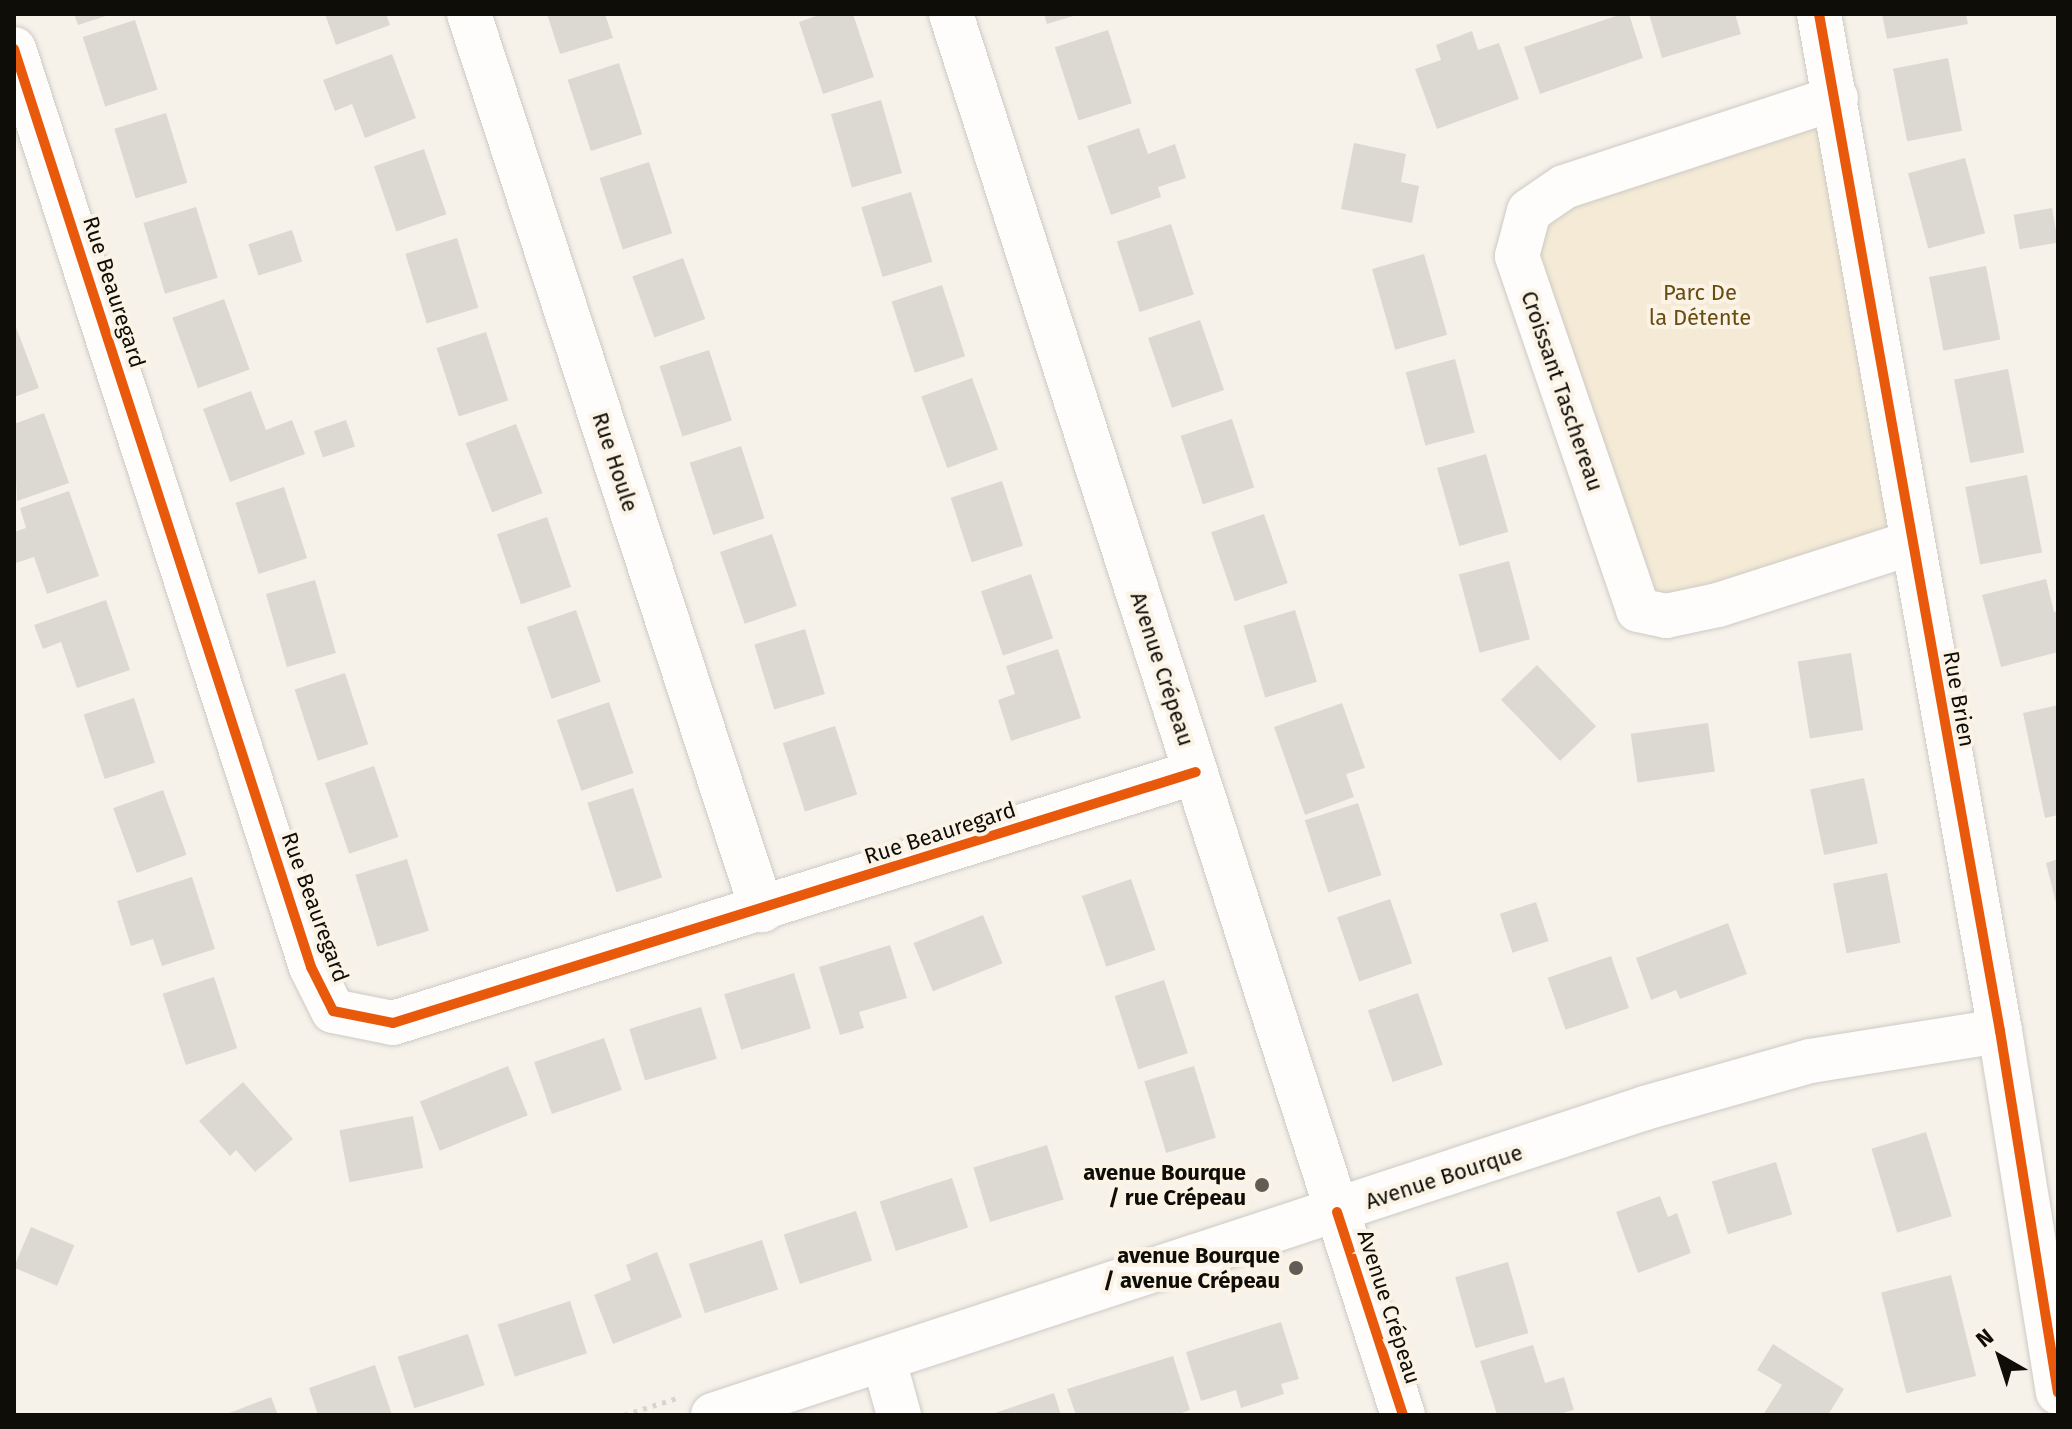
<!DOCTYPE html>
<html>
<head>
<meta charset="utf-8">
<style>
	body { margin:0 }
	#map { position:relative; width:2072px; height:1429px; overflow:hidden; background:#f6f2ea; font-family:"Fira Sans",sans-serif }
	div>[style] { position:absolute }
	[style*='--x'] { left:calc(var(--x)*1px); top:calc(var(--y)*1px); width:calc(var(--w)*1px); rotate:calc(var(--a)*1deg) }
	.green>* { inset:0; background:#f4ead6 }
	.building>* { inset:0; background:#dcd9d3; transform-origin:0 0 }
	.path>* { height:5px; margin-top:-2.5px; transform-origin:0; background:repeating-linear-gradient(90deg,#d7d5d3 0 4px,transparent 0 10px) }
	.roads { filter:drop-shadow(0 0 2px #cdcac4) drop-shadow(0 0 2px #cdcac4) }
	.minor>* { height:44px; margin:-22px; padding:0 22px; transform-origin:22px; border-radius:22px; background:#fefdfc }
	.cycleway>* { height:10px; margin:-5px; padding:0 5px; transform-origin:5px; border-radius:5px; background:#e8590c }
	.dots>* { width:22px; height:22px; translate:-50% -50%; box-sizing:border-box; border:4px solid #fbf3e5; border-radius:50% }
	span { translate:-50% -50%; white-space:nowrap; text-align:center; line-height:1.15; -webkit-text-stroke:8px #fbf3e5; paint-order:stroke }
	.street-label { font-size:22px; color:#0f0d08 }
	.park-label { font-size:22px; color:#684d12 }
	.poi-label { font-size:22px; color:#0f0d08; font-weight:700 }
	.right { translate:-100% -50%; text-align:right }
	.frame { position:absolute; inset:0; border:16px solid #0f0d08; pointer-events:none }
	.north { position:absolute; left:1960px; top:1317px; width:80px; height:80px; -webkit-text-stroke:6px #fbf3e5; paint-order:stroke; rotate:321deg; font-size:22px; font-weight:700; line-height:32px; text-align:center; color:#0f0d08 }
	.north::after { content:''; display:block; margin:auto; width:28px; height:36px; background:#0f0d08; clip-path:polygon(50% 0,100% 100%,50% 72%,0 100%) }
</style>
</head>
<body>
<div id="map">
	<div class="green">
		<i style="clip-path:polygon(1824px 102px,1906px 540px,1642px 608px,1517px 256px,1545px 183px)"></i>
	</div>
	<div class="building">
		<i style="clip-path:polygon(74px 14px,109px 14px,109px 15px,78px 25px)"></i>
		<i style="clip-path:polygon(325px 14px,386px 14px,390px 25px,336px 45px)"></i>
		<i style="clip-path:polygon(547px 14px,605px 14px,613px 38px,560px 54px)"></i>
		<i style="clip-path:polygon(822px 14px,853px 14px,874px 77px,823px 94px,799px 22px)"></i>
		<i style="clip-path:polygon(1044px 14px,1077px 14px,1077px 15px,1047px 24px)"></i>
		<i style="clip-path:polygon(1622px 14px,1629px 14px,1643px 58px,1540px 94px,1524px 47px)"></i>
		<i style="clip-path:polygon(1649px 14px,1735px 14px,1741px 34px,1662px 58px)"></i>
		<i style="clip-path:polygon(1882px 14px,1966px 14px,1968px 24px,1887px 39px)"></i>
		<i style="left:135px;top:20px;width:73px;height:55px;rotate:72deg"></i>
		<i style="left:1108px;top:30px;width:77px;height:56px;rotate:72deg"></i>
		<i style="clip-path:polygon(1472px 31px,1478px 50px,1499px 43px,1519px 99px,1437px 129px,1415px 69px,1441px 60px,1436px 45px)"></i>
		<i style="clip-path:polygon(392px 54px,416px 118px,365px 138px,352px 104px,335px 111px,323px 80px)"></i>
		<i style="left:1948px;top:58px;width:74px;height:56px;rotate:79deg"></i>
		<i style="left:619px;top:63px;width:75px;height:54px;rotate:72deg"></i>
		<i style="left:881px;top:100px;width:76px;height:52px;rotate:74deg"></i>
		<i style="left:166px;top:113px;width:73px;height:54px;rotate:73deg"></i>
		<i style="clip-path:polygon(1139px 128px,1148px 154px,1175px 144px,1186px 178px,1158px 187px,1161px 197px,1111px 215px,1087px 146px)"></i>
		<i style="clip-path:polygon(1354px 143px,1406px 154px,1401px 182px,1419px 186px,1412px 223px,1341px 209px)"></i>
		<i style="left:424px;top:149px;width:69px;height:53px;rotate:71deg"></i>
		<i style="left:1965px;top:158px;width:78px;height:59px;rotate:75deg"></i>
		<i style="left:649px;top:162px;width:75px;height:52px;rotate:72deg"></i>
		<i style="left:911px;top:192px;width:73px;height:52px;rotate:73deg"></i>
		<i style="left:196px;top:207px;width:74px;height:55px;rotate:73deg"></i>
		<i style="left:2052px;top:208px;width:35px;height:39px;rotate:80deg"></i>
		<i style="left:1171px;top:224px;width:74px;height:57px;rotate:72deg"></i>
		<i style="left:292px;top:230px;width:33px;height:46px;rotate:72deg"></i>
		<i style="left:457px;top:238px;width:73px;height:54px;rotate:73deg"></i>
		<i style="left:1424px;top:254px;width:84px;height:54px;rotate:74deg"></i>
		<i style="left:683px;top:258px;width:65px;height:54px;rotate:70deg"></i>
		<i style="left:1986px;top:266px;width:75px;height:58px;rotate:79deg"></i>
		<i style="left:942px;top:285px;width:75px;height:53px;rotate:72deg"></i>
		<i style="left:224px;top:299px;width:75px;height:55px;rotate:70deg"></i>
		<i style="left:1200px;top:320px;width:74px;height:55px;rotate:71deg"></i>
		<i style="clip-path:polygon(14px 322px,39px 388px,14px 397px)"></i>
		<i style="left:486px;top:332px;width:72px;height:52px;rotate:72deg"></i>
		<i style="left:709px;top:350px;width:74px;height:52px;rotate:72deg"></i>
		<i style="left:1455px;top:359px;width:76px;height:51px;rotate:75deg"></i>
		<i style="left:2008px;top:369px;width:85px;height:55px;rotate:79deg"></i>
		<i style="left:972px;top:378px;width:76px;height:54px;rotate:70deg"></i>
		<i style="clip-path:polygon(251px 391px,266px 430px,292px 420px,305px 454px,230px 482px,203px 409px)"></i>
		<i style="clip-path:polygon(44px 413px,69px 483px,17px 501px,14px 424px)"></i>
		<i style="left:1232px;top:419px;width:72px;height:54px;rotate:72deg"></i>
		<i style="left:346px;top:420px;width:28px;height:34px;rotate:71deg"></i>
		<i style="left:516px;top:424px;width:74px;height:54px;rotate:69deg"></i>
		<i style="left:741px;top:446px;width:76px;height:54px;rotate:72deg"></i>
		<i style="left:1486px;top:454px;width:81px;height:51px;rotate:74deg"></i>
		<i style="left:2027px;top:475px;width:79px;height:63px;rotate:79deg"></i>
		<i style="left:1002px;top:481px;width:68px;height:54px;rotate:72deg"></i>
		<i style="left:284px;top:487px;width:75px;height:51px;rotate:72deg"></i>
		<i style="clip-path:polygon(69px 491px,99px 576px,47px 594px,34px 557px,16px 563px,14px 532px,26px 528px,20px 508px)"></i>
		<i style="left:1264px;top:514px;width:73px;height:56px;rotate:71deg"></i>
		<i style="left:547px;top:517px;width:74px;height:53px;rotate:71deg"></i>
		<i style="left:772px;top:534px;width:76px;height:55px;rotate:71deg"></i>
		<i style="left:1509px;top:561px;width:81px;height:52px;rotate:75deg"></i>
		<i style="left:1031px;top:574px;width:68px;height:53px;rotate:71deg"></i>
		<i style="clip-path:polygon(2046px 579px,2054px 612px,2058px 611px,2058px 652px,2001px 667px,1982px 595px)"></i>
		<i style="left:315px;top:580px;width:76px;height:51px;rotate:74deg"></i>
		<i style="clip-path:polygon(106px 600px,130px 670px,77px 688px,61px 642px,43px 649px,34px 625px)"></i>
		<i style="left:576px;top:610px;width:76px;height:52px;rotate:71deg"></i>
		<i style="left:1295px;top:610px;width:75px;height:54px;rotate:73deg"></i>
		<i style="left:805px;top:629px;width:68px;height:53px;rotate:73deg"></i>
		<i style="clip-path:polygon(1058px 649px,1081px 718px,1011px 741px,998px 700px,1015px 694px,1006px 666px)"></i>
		<i style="left:1851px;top:653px;width:78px;height:54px;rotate:81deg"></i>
		<i style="left:1537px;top:665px;width:85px;height:50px;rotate:46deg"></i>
		<i style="left:345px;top:673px;width:75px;height:53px;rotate:72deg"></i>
		<i style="left:134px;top:698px;width:68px;height:53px;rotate:72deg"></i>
		<i style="left:609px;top:702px;width:75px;height:55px;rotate:71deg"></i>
		<i style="clip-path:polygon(1342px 703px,1365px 768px,1346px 774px,1354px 797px,1305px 815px,1274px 727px)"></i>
		<i style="clip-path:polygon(2058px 705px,2058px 815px,2045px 818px,2023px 713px)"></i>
		<i style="left:1708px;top:723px;width:49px;height:78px;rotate:82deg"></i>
		<i style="left:835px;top:726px;width:72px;height:55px;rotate:72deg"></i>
		<i style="left:374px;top:766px;width:75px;height:52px;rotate:71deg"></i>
		<i style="left:1864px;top:778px;width:67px;height:55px;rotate:78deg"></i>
		<i style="left:633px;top:788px;width:94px;height:48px;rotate:72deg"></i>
		<i style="left:163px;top:790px;width:69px;height:53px;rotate:70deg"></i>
		<i style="left:1358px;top:803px;width:76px;height:56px;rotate:72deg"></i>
		<i style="left:407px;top:859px;width:75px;height:54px;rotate:73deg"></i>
		<i style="clip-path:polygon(2058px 859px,2058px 907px,2057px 907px,2046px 863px)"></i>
		<i style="left:1887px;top:873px;width:71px;height:55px;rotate:79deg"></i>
		<i style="clip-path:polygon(192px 877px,215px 949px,162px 966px,153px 939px,131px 946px,117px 901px)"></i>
		<i style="left:1131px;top:879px;width:75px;height:52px;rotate:71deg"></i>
		<i style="left:1390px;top:899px;width:68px;height:56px;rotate:71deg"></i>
		<i style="left:1536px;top:902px;width:41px;height:38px;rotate:72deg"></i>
		<i style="left:983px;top:915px;width:52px;height:75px;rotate:68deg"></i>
		<i style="clip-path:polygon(1728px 923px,1747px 974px,1680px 999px,1676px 990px,1651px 1000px,1636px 958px)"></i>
		<i style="clip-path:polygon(890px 945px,907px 998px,859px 1012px,864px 1028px,840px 1035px,819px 967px)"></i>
		<i style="left:1611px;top:956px;width:55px;height:67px;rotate:71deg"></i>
		<i style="left:794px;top:973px;width:58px;height:73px;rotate:73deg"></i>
		<i style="left:214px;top:977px;width:75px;height:54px;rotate:72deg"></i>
		<i style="left:1164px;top:980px;width:77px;height:52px;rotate:72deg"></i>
		<i style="left:1418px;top:993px;width:76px;height:53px;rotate:71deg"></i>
		<i style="left:701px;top:1007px;width:54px;height:75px;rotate:73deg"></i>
		<i style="left:604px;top:1038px;width:55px;height:74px;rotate:71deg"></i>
		<i style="left:508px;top:1066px;width:53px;height:95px;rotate:68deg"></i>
		<i style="left:1194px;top:1066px;width:75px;height:52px;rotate:73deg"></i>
		<i style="clip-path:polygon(243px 1082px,293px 1139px,255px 1172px,236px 1150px,230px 1156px,199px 1121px)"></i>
		<i style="left:413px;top:1116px;width:53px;height:75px;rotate:79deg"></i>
		<i style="left:1926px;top:1132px;width:88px;height:57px;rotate:73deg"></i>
		<i style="left:1047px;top:1145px;width:57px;height:77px;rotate:73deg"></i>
		<i style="left:1776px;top:1162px;width:55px;height:67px;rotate:73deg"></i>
		<i style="left:952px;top:1178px;width:52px;height:76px;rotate:72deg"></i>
		<i style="clip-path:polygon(1660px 1196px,1668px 1217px,1677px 1213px,1691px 1253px,1638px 1273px,1616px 1212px)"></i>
		<i style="left:856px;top:1211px;width:52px;height:76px;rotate:72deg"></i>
		<i style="left:31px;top:1227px;width:47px;height:44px;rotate:23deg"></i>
		<i style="left:762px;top:1240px;width:52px;height:77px;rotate:72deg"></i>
		<i style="clip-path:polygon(657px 1252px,682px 1317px,613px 1344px,594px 1295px,631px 1280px,626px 1265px)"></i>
		<i style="left:1508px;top:1262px;width:74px;height:55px;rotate:74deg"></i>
		<i style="left:1951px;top:1275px;width:104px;height:72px;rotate:76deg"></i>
		<i style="left:570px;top:1301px;width:55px;height:76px;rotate:72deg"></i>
		<i style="clip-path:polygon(1281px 1322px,1299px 1379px,1281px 1384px,1284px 1394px,1241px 1408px,1236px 1390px,1201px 1401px,1186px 1352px)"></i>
		<i style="left:468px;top:1334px;width:54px;height:74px;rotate:72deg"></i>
		<i style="clip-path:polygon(1773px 1344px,1844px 1389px,1828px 1415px,1763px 1415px,1782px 1385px,1757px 1370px)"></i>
		<i style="clip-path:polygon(1533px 1345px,1545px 1383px,1564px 1377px,1574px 1410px,1556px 1415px,1497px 1415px,1480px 1361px)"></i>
		<i style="clip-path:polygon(1173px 1356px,1190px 1410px,1176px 1415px,1076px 1415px,1067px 1389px)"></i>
		<i style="clip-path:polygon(375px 1365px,392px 1415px,318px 1415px,309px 1388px)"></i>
		<i style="clip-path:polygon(1054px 1393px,1061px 1415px,992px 1415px,992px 1414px)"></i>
		<i style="clip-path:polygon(271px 1397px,278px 1415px,224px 1415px)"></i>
	</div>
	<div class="path">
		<i style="--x:624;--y:1415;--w:56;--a:-17.8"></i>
	</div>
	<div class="roads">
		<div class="minor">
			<i style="--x:469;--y:14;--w:943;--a:71.89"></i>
			<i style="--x:951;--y:14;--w:1472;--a:72.12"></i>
			<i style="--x:1819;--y:14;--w:1033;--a:79.91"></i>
			<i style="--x:2000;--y:1031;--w:366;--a:80.9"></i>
			<i style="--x:14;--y:49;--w:965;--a:72.07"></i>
			<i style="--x:311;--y:967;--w:49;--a:63.4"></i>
			<i style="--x:333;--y:1011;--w:61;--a:11.3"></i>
			<i style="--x:393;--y:1023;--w:841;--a:-17.36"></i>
			<i style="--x:1836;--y:98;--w:286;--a:161.9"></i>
			<i style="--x:1564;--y:187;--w:42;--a:145.6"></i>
			<i style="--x:1529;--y:211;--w:47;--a:104.9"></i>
			<i style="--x:1517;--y:256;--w:374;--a:71.1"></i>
			<i style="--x:1638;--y:610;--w:29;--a:12"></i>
			<i style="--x:1666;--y:616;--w:53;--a:-11.9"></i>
			<i style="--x:1718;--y:605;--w:203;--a:-17.8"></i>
			<i style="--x:884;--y:1361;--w:56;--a:74.5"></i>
			<i style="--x:713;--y:1415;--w:981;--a:-18.23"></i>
			<i style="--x:1645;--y:1108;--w:172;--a:-15.9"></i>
			<i style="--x:1810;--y:1061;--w:192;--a:-9"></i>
		</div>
	</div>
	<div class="cycleway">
		<i style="--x:1819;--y:14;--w:1033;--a:79.91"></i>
		<i style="--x:2000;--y:1031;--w:366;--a:80.9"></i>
		<i style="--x:14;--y:49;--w:965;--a:72.07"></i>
		<i style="--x:311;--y:967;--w:49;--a:63.4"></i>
		<i style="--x:333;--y:1011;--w:61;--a:11.3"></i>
		<i style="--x:393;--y:1023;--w:841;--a:-17.36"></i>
		<i style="--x:1337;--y:1212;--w:213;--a:72"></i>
	</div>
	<div class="dots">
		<i style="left:1262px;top:1185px;background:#605d57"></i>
		<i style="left:1296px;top:1268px;background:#605d57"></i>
	</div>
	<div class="street-label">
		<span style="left:114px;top:292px;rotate:72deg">Rue Beauregard</span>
		<span style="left:1562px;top:391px;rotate:71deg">Croissant Taschereau</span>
		<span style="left:615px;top:462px;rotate:72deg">Rue Houle</span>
		<span style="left:1162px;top:669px;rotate:72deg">Avenue Crépeau</span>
		<span style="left:1959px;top:699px;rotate:80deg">Rue Brien</span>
		<span style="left:940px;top:833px;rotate:-18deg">Rue Beauregard</span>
		<span style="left:315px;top:907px;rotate:70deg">Rue Beauregard</span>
		<span style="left:1444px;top:1177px;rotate:-18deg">Avenue Bourque</span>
		<span style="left:1389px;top:1307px;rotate:72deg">Avenue Crépeau</span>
	</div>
	<div class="park-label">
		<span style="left:1700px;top:305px">Parc De<br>la Détente</span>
	</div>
	<div class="poi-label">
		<span class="right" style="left:1246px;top:1185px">avenue Bourque<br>/ rue Crépeau</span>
		<span class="right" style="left:1280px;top:1268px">avenue Bourque<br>/ avenue Crépeau</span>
	</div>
	<div class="frame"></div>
	<div class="north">N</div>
</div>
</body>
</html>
